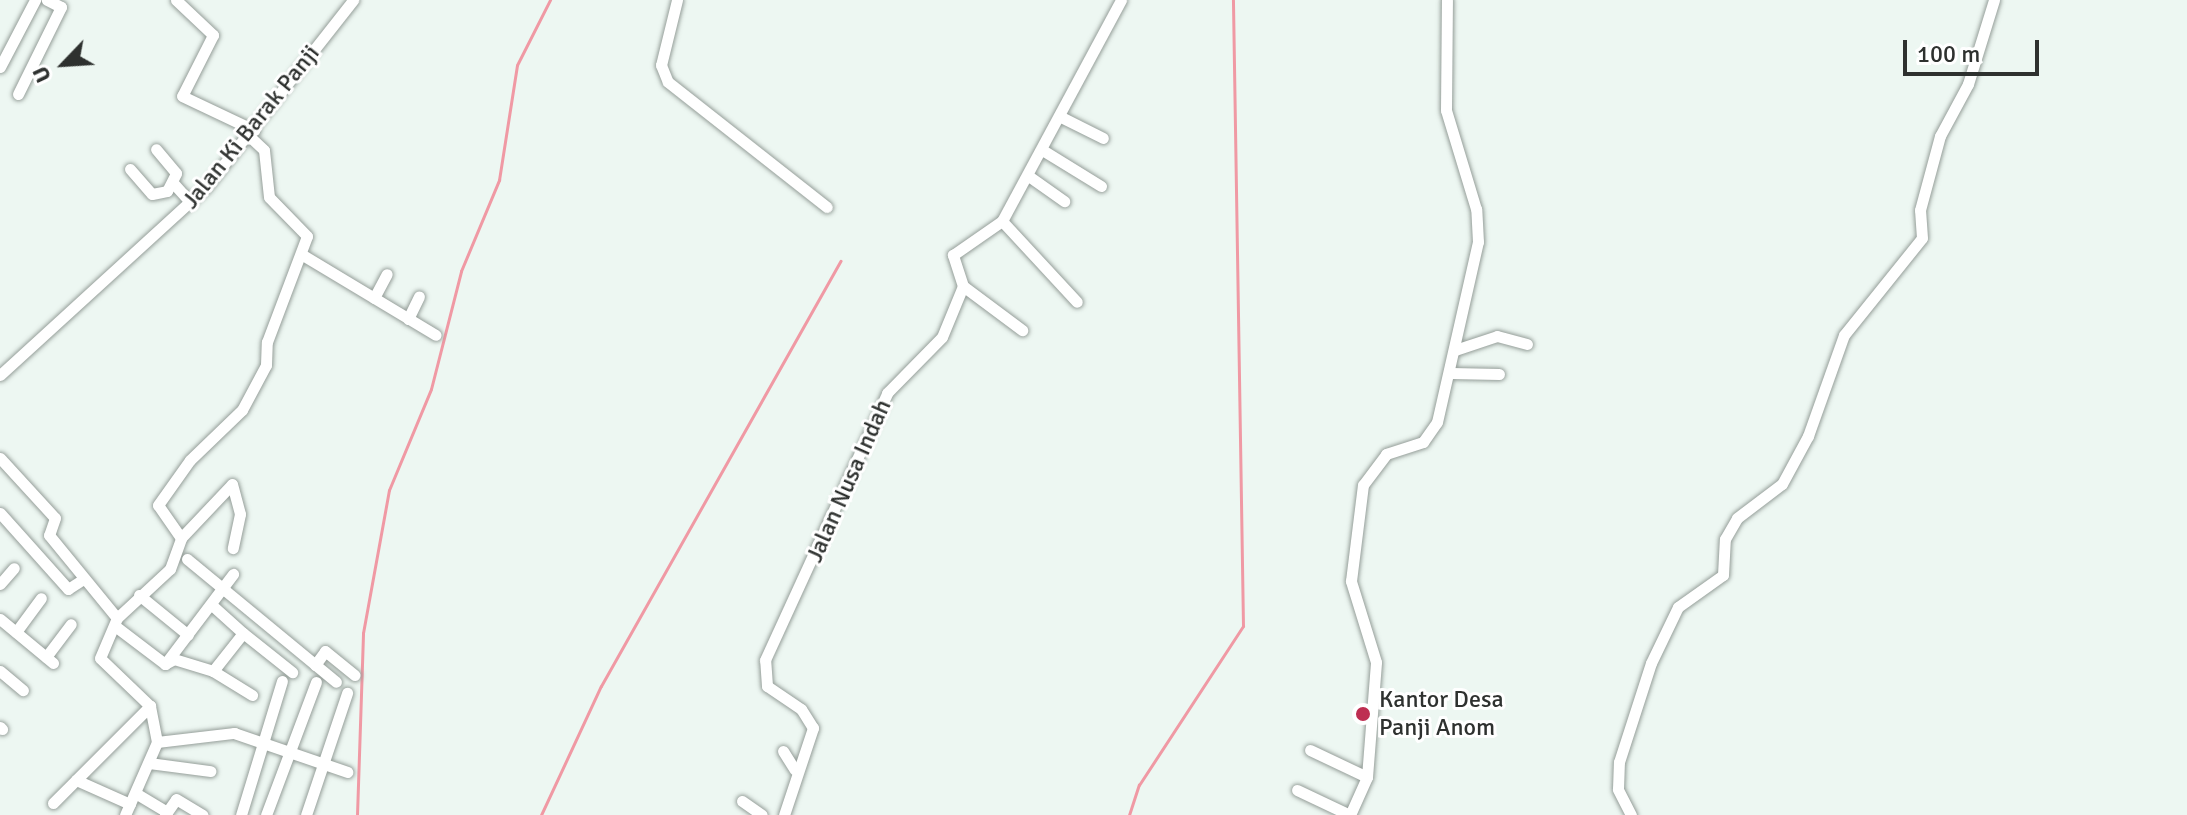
<!DOCTYPE html>
<html>
<head>
<meta charset="utf-8">
<style>
	body { margin:0 }
	#map { position:relative; width:2187px; height:815px; overflow:hidden; background:#edf7f2; font-family:Signika,sans-serif }
	div>[style] { position:absolute }
	[style*='--x'] { left:calc(var(--x)*1px); top:calc(var(--y)*1px); width:calc(var(--w)*1px); rotate:calc(var(--a)*1deg) }
	.stream>* { height:3px; margin:-1.5px; padding:0 1.5px; transform-origin:1.5px; border-radius:1.5px; background:#f099a4 }
	.roads { filter:drop-shadow(0 0 2px #959e99) drop-shadow(0 0 2px #959e99) }
	.minor>* { height:11px; margin:-5.5px; padding:0 5.5px; transform-origin:5.5px; border-radius:5.5px; background:#fff }
	.dots>* { width:22px; height:22px; translate:-50% -50%; box-sizing:border-box; border:4px solid #fff; border-radius:50% }
	span { translate:-50% -50%; white-space:nowrap; text-align:center; line-height:1.15; -webkit-text-stroke:6px #fff; paint-order:stroke }
	.street-label { font-size:24px; color:#2e312f }
	.poi-label { font-size:24px; color:#2e312f }
	.left { translate:0 -50%; text-align:left }
	.north { position:absolute; left:24px; top:24px; width:80px; height:80px; -webkit-text-stroke:6px #fff; paint-order:stroke; rotate:245deg; font-size:22px; font-weight:700; line-height:32px; text-align:center; color:#2e312f }
	.north::after { content:''; display:block; margin:auto; width:28px; height:36px; background:#2e312f; clip-path:polygon(50% 0,100% 100%,50% 72%,0 100%) }
	.scale { position:absolute; left:1903px; top:40px; width:136px; height:36px; box-sizing:border-box; border:4px solid #2e312f; border-top:0; padding-left:10px; font-size:24px; line-height:28px; white-space:nowrap; color:#2e312f; -webkit-text-stroke:6px #fff; paint-order:stroke }
</style>
</head>
<body>
<div id="map">
	<div class="stream">
		<i style="--x:357;--y:815;--w:182;--a:-88.1"></i>
		<i style="--x:363;--y:633;--w:145;--a:-79.7"></i>
		<i style="--x:389;--y:490;--w:109;--a:-67.4"></i>
		<i style="--x:431;--y:389;--w:122;--a:-75.7"></i>
		<i style="--x:461;--y:271;--w:99;--a:-67.3"></i>
		<i style="--x:499;--y:180;--w:116;--a:-81.1"></i>
		<i style="--x:517;--y:65;--w:73;--a:-63.1"></i>
		<i style="--x:541;--y:815;--w:142;--a:-65.1"></i>
		<i style="--x:601;--y:686;--w:488;--a:-60.6"></i>
		<i style="--x:1129;--y:815;--w:32;--a:-72"></i>
		<i style="--x:1139;--y:785;--w:190;--a:-56.8"></i>
		<i style="--x:1243;--y:626;--w:626;--a:-90.92"></i>
	</div>
	<div class="roads">
		<div class="minor">
			<i style="--x:176;--y:0;--w:51;--a:43.4"></i>
			<i style="--x:213;--y:35;--w:68;--a:116.9"></i>
			<i style="--x:182;--y:96;--w:80;--a:25.3"></i>
			<i style="--x:677;--y:0;--w:67;--a:103.8"></i>
			<i style="--x:661;--y:65;--w:18;--a:68"></i>
			<i style="--x:668;--y:82;--w:202;--a:38.2"></i>
			<i style="--x:0;--y:67;--w:76;--a:-62.4"></i>
			<i style="--x:18;--y:94;--w:97;--a:-63.7"></i>
			<i style="--x:61;--y:7;--w:16;--a:-153"></i>
			<i style="--x:1059;--y:116;--w:49;--a:26.6"></i>
			<i style="--x:1044;--y:151;--w:67;--a:31.6"></i>
			<i style="--x:130;--y:169;--w:33;--a:49"></i>
			<i style="--x:152;--y:194;--w:15;--a:-11"></i>
			<i style="--x:167;--y:191;--w:20;--a:-63"></i>
			<i style="--x:176;--y:173;--w:31;--a:-130"></i>
			<i style="--x:1030;--y:177;--w:42;--a:35.2"></i>
			<i style="--x:174;--y:184;--w:25;--a:48"></i>
			<i style="--x:1002;--y:221;--w:110;--a:47.2"></i>
			<i style="--x:301;--y:254;--w:157;--a:31"></i>
			<i style="--x:963;--y:286;--w:74;--a:36.7"></i>
			<i style="--x:374;--y:298;--w:27;--a:-62"></i>
			<i style="--x:408;--y:319;--w:25;--a:-64"></i>
			<i style="--x:1455;--y:350;--w:44;--a:-18.4"></i>
			<i style="--x:1497;--y:336;--w:31;--a:15"></i>
			<i style="--x:1451;--y:373;--w:48;--a:1.2"></i>
			<i style="--x:0;--y:375;--w:279;--a:-42.4"></i>
			<i style="--x:206;--y:187;--w:238;--a:-51.8"></i>
			<i style="--x:0;--y:458;--w:81;--a:47.5"></i>
			<i style="--x:55;--y:518;--w:18;--a:109"></i>
			<i style="--x:49;--y:535;--w:107;--a:50.7"></i>
			<i style="--x:0;--y:513;--w:102;--a:48.2"></i>
			<i style="--x:68;--y:589;--w:17;--a:-33"></i>
			<i style="--x:181;--y:538;--w:40;--a:-124.9"></i>
			<i style="--x:158;--y:505;--w:55;--a:-54.6"></i>
			<i style="--x:190;--y:460;--w:72;--a:-43.9"></i>
			<i style="--x:242;--y:410;--w:51;--a:-61.9"></i>
			<i style="--x:266;--y:365;--w:23;--a:-88"></i>
			<i style="--x:267;--y:342;--w:113;--a:-69.3"></i>
			<i style="--x:307;--y:236;--w:54;--a:-134.3"></i>
			<i style="--x:269;--y:197;--w:47;--a:-96.1"></i>
			<i style="--x:264;--y:150;--w:19;--a:-137"></i>
			<i style="--x:187;--y:559;--w:193;--a:39.5"></i>
			<i style="--x:0;--y:584;--w:21;--a:-49"></i>
			<i style="--x:139;--y:595;--w:63;--a:39.2"></i>
			<i style="--x:214;--y:607;--w:39;--a:42"></i>
			<i style="--x:0;--y:619;--w:69;--a:39.7"></i>
			<i style="--x:115;--y:626;--w:63;--a:37.2"></i>
			<i style="--x:165;--y:664;--w:10;--a:-29"></i>
			<i style="--x:174;--y:659;--w:41;--a:17.1"></i>
			<i style="--x:213;--y:671;--w:48;--a:-51.7"></i>
			<i style="--x:243;--y:633;--w:63;--a:38.5"></i>
			<i style="--x:16;--y:632;--w:42;--a:-53.7"></i>
			<i style="--x:46;--y:657;--w:41;--a:-52.9"></i>
			<i style="--x:165;--y:664;--w:113;--a:-52.9"></i>
			<i style="--x:315;--y:665;--w:17;--a:-54"></i>
			<i style="--x:325;--y:651;--w:38;--a:39"></i>
			<i style="--x:0;--y:671;--w:30;--a:40"></i>
			<i style="--x:213;--y:671;--w:46;--a:31.6"></i>
			<i style="--x:0;--y:727;--w:3;--a:45"></i>
			<i style="--x:157;--y:742;--w:78;--a:-6.7"></i>
			<i style="--x:234;--y:733;--w:120;--a:19"></i>
			<i style="--x:1310;--y:750;--w:63;--a:25.3"></i>
			<i style="--x:783;--y:751;--w:22;--a:58"></i>
			<i style="--x:149;--y:763;--w:62;--a:7.5"></i>
			<i style="--x:1297;--y:790;--w:59;--a:25.3"></i>
			<i style="--x:137;--y:794;--w:35;--a:31"></i>
			<i style="--x:742;--y:801;--w:24;--a:35"></i>
			<i style="--x:53;--y:803;--w:33;--a:-45"></i>
			<i style="--x:130;--y:804;--w:59;--a:-156"></i>
			<i style="--x:76;--y:780;--w:105;--a:-45"></i>
			<i style="--x:150;--y:706;--w:69;--a:-136.2"></i>
			<i style="--x:100;--y:658;--w:43;--a:-67"></i>
			<i style="--x:117;--y:618;--w:72;--a:-42.8"></i>
			<i style="--x:170;--y:569;--w:33;--a:-70"></i>
			<i style="--x:181;--y:538;--w:74;--a:-46.6"></i>
			<i style="--x:232;--y:484;--w:31;--a:75"></i>
			<i style="--x:240;--y:514;--w:35;--a:102"></i>
			<i style="--x:125;--y:815;--w:80;--a:-66.3"></i>
			<i style="--x:157;--y:742;--w:37;--a:-101"></i>
			<i style="--x:165;--y:815;--w:19;--a:-55"></i>
			<i style="--x:176;--y:799;--w:31;--a:31"></i>
			<i style="--x:241;--y:815;--w:140;--a:-73"></i>
			<i style="--x:266;--y:815;--w:142;--a:-69.4"></i>
			<i style="--x:306;--y:815;--w:129;--a:-71.4"></i>
			<i style="--x:784;--y:815;--w:92;--a:-71.6"></i>
			<i style="--x:813;--y:728;--w:22;--a:-122"></i>
			<i style="--x:801;--y:709;--w:41;--a:-145.9"></i>
			<i style="--x:767;--y:686;--w:26;--a:-94"></i>
			<i style="--x:765;--y:660;--w:294;--a:-65.4"></i>
			<i style="--x:887;--y:393;--w:78;--a:-45.5"></i>
			<i style="--x:942;--y:337;--w:55;--a:-67.6"></i>
			<i style="--x:963;--y:286;--w:33;--a:-108"></i>
			<i style="--x:953;--y:255;--w:60;--a:-34.8"></i>
			<i style="--x:1002;--y:221;--w:251;--a:-61.7"></i>
			<i style="--x:1350;--y:815;--w:42;--a:-65.9"></i>
			<i style="--x:1367;--y:777;--w:115;--a:-85.5"></i>
			<i style="--x:1376;--y:662;--w:85;--a:-107.2"></i>
			<i style="--x:1351;--y:581;--w:97;--a:-82.9"></i>
			<i style="--x:1363;--y:485;--w:39;--a:-53"></i>
			<i style="--x:1386;--y:454;--w:39;--a:-18"></i>
			<i style="--x:1423;--y:442;--w:24;--a:-55"></i>
			<i style="--x:1437;--y:422;--w:185;--a:-77.2"></i>
			<i style="--x:1478;--y:242;--w:33;--a:-93"></i>
			<i style="--x:1476;--y:209;--w:103;--a:-106.9"></i>
			<i style="--x:1446;--y:110;--w:110;--a:-89.5"></i>
			<i style="--x:1631;--y:815;--w:29;--a:-117"></i>
			<i style="--x:1618;--y:789;--w:27;--a:-88"></i>
			<i style="--x:1619;--y:762;--w:104;--a:-72.1"></i>
			<i style="--x:1651;--y:663;--w:62;--a:-64.3"></i>
			<i style="--x:1678;--y:607;--w:55;--a:-35.4"></i>
			<i style="--x:1723;--y:575;--w:36;--a:-87"></i>
			<i style="--x:1725;--y:539;--w:24;--a:-60"></i>
			<i style="--x:1737;--y:518;--w:56;--a:-37.1"></i>
			<i style="--x:1782;--y:484;--w:55;--a:-61.6"></i>
			<i style="--x:1808;--y:436;--w:107;--a:-70.4"></i>
			<i style="--x:1844;--y:335;--w:124;--a:-51.2"></i>
			<i style="--x:1922;--y:238;--w:28;--a:-94"></i>
			<i style="--x:1920;--y:210;--w:77;--a:-74.9"></i>
			<i style="--x:1940;--y:136;--w:59;--a:-61.7"></i>
			<i style="--x:1968;--y:84;--w:88;--a:-72.8"></i>
		</div>
	</div>
	<div class="dots">
		<i style="left:1363px;top:714px;background:#be2e51"></i>
	</div>
	<div class="street-label">
		<span style="left:251px;top:127px;rotate:-51deg">Jalan Ki Barak Panji</span>
		<span style="left:849px;top:481px;rotate:-66deg">Jalan Nusa Indah</span>
	</div>
	<div class="poi-label">
		<span class="left" style="left:1379px;top:714px">Kantor Desa<br>Panji Anom</span>
	</div>
	<div class="north">U</div>
	<div class="scale">100 m</div>
</div>
</body>
</html>
